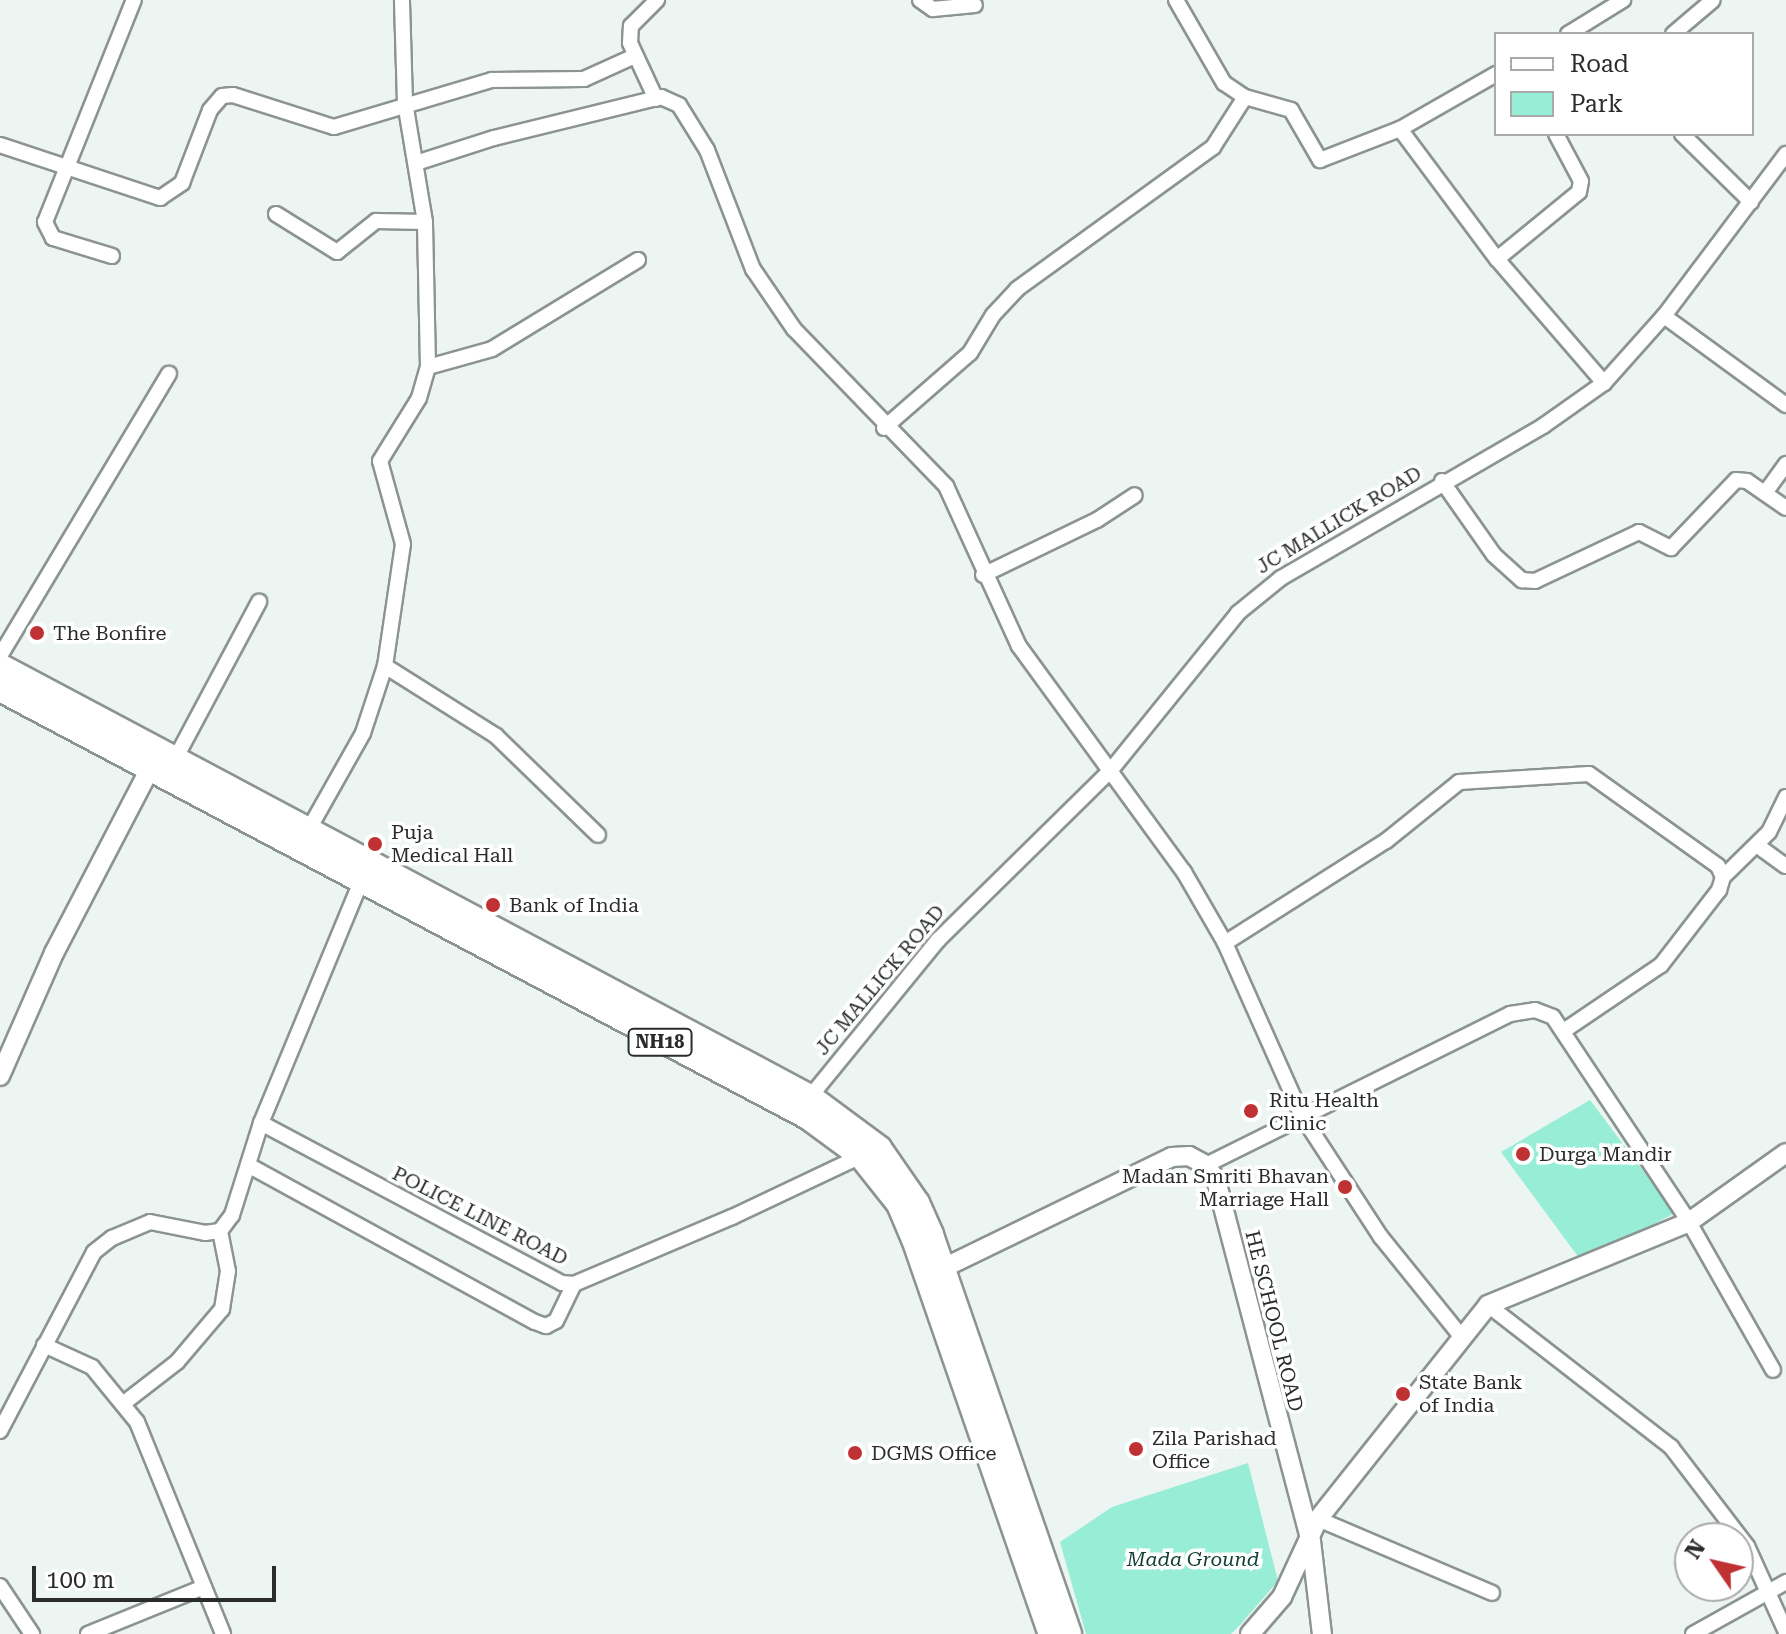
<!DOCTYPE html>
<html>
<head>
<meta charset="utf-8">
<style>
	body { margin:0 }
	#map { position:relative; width:1786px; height:1634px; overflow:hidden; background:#edf5f2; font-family:"Roboto Serif",serif }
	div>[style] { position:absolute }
	.green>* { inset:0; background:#97edd6 }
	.roads { filter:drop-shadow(2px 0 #8c9492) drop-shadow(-2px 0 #8c9492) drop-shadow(0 2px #8c9492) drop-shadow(0 -2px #8c9492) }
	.street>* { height:14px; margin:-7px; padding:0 7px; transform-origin:7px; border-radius:7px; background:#fff }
	.secondary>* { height:18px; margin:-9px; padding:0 9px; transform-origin:9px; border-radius:9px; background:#fff }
	.highway>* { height:24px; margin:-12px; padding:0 12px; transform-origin:12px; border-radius:12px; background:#fff }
	.dots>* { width:22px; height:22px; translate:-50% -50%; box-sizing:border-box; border:4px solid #fff; border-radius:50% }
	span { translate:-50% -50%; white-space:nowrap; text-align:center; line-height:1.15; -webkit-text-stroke:7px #fff; paint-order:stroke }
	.shield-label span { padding:2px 6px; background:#fff; border:2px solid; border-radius:6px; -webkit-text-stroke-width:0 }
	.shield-label { font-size:18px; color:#292c2b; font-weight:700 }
	.street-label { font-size:20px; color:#292c2b }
	.poi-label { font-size:20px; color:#292c2b }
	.left { translate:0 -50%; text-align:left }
	.right { translate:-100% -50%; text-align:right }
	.park-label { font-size:20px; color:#134036; font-style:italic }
	.legend { position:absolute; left:1494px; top:32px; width:260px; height:104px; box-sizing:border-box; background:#fff; border:2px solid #a9abaa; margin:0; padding:10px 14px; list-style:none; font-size:24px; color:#292c2b }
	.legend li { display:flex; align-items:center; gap:16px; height:40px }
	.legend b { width:40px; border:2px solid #a9abaa }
	.north { position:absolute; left:1674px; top:1522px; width:80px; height:80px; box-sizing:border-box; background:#fff; border:2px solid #a9abaa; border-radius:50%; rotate:304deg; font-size:22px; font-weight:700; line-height:32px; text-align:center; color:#292c2b }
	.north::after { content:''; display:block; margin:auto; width:28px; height:36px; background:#c03133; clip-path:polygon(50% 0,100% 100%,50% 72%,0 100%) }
	.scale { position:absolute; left:32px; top:1566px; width:244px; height:36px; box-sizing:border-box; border:4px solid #292c2b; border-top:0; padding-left:10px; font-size:24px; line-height:28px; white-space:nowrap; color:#292c2b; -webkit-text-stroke:6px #fff; paint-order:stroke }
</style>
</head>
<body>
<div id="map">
	<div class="green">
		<i style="clip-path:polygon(1590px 1100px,1675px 1213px,1582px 1262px,1501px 1152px)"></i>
		<i style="clip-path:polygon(1248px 1463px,1278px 1581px,1241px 1624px,1231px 1634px,1086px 1634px,1060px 1542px,1112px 1507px)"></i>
	</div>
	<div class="roads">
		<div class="street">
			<i style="left:920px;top:0;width:16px;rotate:35deg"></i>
			<i style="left:933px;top:9px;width:42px;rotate:-5.4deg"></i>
			<i style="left:1176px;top:0;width:96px;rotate:60deg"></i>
			<i style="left:1224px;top:83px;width:25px;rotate:34deg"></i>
			<i style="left:1245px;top:97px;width:48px;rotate:15.8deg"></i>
			<i style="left:1291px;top:110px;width:58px;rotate:59.9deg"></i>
			<i style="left:1320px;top:160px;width:86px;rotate:-21.2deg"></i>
			<i style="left:1400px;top:129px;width:111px;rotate:-29.8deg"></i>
			<i style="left:1568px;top:34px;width:65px;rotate:-31.7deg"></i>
			<i style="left:1673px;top:34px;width:52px;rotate:-40.4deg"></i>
			<i style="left:656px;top:99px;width:62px;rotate:-114.9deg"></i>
			<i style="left:630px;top:43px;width:17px;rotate:-87deg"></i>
			<i style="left:631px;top:26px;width:37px;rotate:-45deg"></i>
			<i style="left:1400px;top:129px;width:162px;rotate:53.3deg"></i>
			<i style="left:1497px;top:259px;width:164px;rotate:49.2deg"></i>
			<i style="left:1682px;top:134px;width:97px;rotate:44.6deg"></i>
			<i style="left:0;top:145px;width:169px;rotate:18.3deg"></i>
			<i style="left:160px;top:198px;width:27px;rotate:-34deg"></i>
			<i style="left:182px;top:183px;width:78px;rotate:-69deg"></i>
			<i style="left:210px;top:110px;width:18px;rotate:-49deg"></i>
			<i style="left:222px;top:96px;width:11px;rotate:-5deg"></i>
			<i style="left:233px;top:95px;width:106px;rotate:17.6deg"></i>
			<i style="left:334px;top:127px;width:165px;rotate:-16.6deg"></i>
			<i style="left:492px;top:80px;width:92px;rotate:-0.6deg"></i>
			<i style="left:584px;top:79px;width:56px;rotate:-24.3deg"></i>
			<i style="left:416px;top:163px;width:82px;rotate:-17.8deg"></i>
			<i style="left:494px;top:138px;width:172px;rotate:-13.8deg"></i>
			<i style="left:661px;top:97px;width:20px;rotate:24deg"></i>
			<i style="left:679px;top:105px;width:53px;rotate:58.1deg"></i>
			<i style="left:707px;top:150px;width:128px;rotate:68.9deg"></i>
			<i style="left:753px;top:269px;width:73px;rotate:55.7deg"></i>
			<i style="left:794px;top:329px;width:219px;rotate:45.9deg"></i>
			<i style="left:946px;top:486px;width:176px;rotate:65.5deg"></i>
			<i style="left:1019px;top:646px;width:280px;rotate:53.9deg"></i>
			<i style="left:1184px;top:872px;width:82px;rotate:60deg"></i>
			<i style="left:1225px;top:943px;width:189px;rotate:66deg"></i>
			<i style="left:1302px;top:1116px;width:145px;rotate:56.9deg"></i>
			<i style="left:1381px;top:1237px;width:126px;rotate:51.1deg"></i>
			<i style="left:276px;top:214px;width:72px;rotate:31.9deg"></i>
			<i style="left:337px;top:252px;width:50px;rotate:-38.5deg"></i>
			<i style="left:376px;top:221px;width:49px;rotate:1.2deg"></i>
			<i style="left:112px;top:256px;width:62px;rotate:-163deg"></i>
			<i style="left:53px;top:238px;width:18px;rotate:-117deg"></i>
			<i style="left:45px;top:222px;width:239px;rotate:-68.2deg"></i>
			<i style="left:1497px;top:259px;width:106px;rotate:-39.3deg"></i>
			<i style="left:1579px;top:192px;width:11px;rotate:-80deg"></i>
			<i style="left:1581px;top:181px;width:53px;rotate:-118deg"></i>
			<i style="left:1664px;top:316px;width:151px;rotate:36.1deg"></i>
			<i style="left:428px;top:367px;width:66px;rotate:-15.7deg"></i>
			<i style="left:492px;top:349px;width:171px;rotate:-31.4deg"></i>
			<i style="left:884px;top:428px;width:114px;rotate:-41.1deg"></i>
			<i style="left:970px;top:353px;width:44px;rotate:-58.8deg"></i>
			<i style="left:993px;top:315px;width:35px;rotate:-47deg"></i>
			<i style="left:1017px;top:289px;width:242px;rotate:-35.9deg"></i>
			<i style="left:1213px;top:147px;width:59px;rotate:-57.4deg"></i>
			<i style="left:1442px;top:481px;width:90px;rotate:54.9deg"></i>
			<i style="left:1494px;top:555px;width:38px;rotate:42deg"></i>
			<i style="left:1522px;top:580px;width:13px;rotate:4deg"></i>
			<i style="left:1535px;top:581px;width:115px;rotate:-25.2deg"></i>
			<i style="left:1639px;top:532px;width:36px;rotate:27deg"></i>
			<i style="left:1671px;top:548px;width:94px;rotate:-46.3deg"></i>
			<i style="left:1736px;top:480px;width:11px;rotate:5deg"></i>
			<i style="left:1747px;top:481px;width:47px;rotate:34.7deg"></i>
			<i style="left:1765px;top:493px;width:36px;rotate:-54deg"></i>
			<i style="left:983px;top:575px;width:127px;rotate:-25.8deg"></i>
			<i style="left:1097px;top:520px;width:45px;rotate:-33.3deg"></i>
			<i style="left:0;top:656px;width:329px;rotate:-59.1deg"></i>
			<i style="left:385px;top:666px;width:131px;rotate:32.2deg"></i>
			<i style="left:496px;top:736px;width:142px;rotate:44.1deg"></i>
			<i style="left:173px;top:763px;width:183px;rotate:-61.9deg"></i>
			<i style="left:309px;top:829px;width:110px;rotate:-60.6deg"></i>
			<i style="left:363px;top:733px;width:71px;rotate:-71.8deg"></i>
			<i style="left:385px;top:666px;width:123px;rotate:-81.6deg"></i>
			<i style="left:403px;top:544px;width:86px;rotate:-105.5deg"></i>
			<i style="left:380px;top:461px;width:74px;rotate:-58.2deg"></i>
			<i style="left:419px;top:398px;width:32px;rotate:-74deg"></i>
			<i style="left:428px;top:367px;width:145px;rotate:-91.2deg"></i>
			<i style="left:425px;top:222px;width:121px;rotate:-99.5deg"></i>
			<i style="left:405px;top:103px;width:103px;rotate:-91.7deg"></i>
			<i style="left:1758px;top:846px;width:34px;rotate:36deg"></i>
			<i style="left:1723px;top:877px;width:64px;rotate:-44.4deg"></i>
			<i style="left:1769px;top:832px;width:39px;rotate:-64deg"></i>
			<i style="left:1225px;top:943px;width:191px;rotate:-32.4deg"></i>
			<i style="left:1386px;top:841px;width:94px;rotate:-38.9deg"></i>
			<i style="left:1459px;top:782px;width:130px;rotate:-3.5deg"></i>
			<i style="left:1589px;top:774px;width:158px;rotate:35.5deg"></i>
			<i style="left:1718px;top:866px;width:12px;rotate:66deg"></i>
			<i style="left:1723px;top:877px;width:14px;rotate:107deg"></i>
			<i style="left:1719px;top:890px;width:95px;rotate:127.7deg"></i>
			<i style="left:1661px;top:965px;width:116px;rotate:145.9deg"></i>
			<i style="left:810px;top:1097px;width:203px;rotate:-50.8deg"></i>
			<i style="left:938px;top:940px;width:243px;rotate:-44.5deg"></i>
			<i style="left:1111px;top:770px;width:202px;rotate:-51deg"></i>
			<i style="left:1238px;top:613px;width:55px;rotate:-39.1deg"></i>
			<i style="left:1281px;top:578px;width:303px;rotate:-30.1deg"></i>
			<i style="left:1543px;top:426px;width:75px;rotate:-35.2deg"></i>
			<i style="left:1604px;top:383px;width:90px;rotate:-48.2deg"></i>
			<i style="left:1664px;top:316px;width:203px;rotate:-53deg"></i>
			<i style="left:261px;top:1123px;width:341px;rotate:28deg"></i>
			<i style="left:562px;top:1283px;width:12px;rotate:5deg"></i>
			<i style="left:574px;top:1284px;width:172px;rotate:-23deg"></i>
			<i style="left:732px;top:1217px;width:143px;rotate:-25.3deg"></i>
			<i style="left:248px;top:1165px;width:327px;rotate:28.7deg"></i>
			<i style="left:535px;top:1322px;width:12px;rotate:20deg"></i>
			<i style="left:546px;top:1326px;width:11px;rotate:-27deg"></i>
			<i style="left:556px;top:1321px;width:41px;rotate:-64.1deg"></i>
			<i style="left:1206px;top:1165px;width:339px;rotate:-26.4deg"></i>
			<i style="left:1510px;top:1014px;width:25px;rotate:-9deg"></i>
			<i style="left:1535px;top:1010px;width:19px;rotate:21deg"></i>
			<i style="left:1553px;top:1017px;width:246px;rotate:56.4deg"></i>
			<i style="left:1689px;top:1222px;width:170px;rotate:60.4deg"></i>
			<i style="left:1488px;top:1305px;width:232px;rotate:37.8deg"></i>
			<i style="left:1671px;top:1447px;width:125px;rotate:52.5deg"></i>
			<i style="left:1747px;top:1546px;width:94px;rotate:65.6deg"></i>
			<i style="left:44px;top:1345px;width:53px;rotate:24.6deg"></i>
			<i style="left:92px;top:1367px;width:71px;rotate:50.7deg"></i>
			<i style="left:137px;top:1422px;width:229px;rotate:67.9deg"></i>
			<i style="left:124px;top:1403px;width:67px;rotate:-37.7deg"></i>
			<i style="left:177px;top:1362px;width:70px;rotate:-49.7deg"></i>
			<i style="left:222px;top:1309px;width:38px;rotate:-81deg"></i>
			<i style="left:228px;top:1271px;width:41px;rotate:-101.3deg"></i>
			<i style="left:0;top:1431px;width:202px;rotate:-62.3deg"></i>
			<i style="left:94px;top:1252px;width:23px;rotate:-38deg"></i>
			<i style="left:112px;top:1238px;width:41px;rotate:-22.8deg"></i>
			<i style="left:150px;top:1222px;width:56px;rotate:11.3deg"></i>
			<i style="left:205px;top:1233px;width:15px;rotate:-8deg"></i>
			<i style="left:220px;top:1231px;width:20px;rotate:-53deg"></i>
			<i style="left:232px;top:1215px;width:96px;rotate:-72.5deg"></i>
			<i style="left:261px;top:1123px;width:261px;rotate:-67.5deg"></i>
			<i style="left:1318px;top:1519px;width:189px;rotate:23deg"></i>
			<i style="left:0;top:1586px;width:58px;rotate:56.3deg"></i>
			<i style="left:88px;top:1634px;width:125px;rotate:-22.1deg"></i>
			<i style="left:1693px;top:1634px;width:107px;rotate:-29.2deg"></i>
		</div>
		<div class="secondary">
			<i style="left:0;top:1076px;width:134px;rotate:-66.3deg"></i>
			<i style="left:54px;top:953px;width:219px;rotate:-62.5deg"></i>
			<i style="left:931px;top:1274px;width:268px;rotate:-25.9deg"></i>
			<i style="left:1172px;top:1157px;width:17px;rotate:-3deg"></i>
			<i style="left:1189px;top:1156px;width:19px;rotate:28deg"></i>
			<i style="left:1206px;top:1165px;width:18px;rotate:56deg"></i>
			<i style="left:1216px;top:1180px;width:373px;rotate:75.3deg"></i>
			<i style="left:1311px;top:1541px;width:94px;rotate:83.3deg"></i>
			<i style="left:1250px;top:1634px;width:49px;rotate:-49.1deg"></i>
			<i style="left:1282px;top:1597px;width:86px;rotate:-65.2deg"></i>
			<i style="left:1318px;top:1519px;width:273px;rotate:-51.5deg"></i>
			<i style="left:1488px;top:1305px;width:217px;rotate:-22.4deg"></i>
			<i style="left:1689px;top:1222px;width:119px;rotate:-35.4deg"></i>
		</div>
		<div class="highway">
			<i style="left:0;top:666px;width:918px;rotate:28.02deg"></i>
			<i style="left:810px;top:1097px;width:86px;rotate:36.5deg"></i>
			<i style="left:879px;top:1148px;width:67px;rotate:55.4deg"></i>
			<i style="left:917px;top:1203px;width:35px;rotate:66deg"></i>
			<i style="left:931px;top:1235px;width:422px;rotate:70.9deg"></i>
			<i style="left:0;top:689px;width:914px;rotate:27.91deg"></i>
			<i style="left:808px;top:1117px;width:66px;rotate:36.3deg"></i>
			<i style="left:861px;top:1156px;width:61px;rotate:51.6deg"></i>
			<i style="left:899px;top:1204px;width:38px;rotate:67deg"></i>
			<i style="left:914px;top:1239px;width:418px;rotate:70.9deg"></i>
		</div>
	</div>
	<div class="dots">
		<i style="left:37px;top:633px;background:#c03133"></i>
		<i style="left:375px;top:844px;background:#c03133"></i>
		<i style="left:493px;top:905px;background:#c03133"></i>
		<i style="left:1251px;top:1111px;background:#c03133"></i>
		<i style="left:1523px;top:1154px;background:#c03133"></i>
		<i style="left:1345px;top:1187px;background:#c03133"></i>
		<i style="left:1403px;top:1394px;background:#c03133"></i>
		<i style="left:1136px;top:1449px;background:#c03133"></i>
		<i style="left:855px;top:1453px;background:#c03133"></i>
	</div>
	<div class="shield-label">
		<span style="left:660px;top:1042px">NH18</span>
	</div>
	<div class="street-label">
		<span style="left:1339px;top:520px;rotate:-31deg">JC MALLICK ROAD</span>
		<span style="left:880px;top:980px;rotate:-50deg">JC MALLICK ROAD</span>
		<span style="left:480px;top:1216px;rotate:27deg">POLICE LINE ROAD</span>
		<span style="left:1274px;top:1321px;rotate:76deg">HE SCHOOL ROAD</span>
	</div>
	<div class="poi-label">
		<span class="left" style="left:53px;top:633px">The Bonfire</span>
		<span class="left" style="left:391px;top:844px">Puja<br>Medical Hall</span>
		<span class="left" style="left:509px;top:905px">Bank of India</span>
		<span class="left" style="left:1269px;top:1112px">Ritu Health<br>Clinic</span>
		<span class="left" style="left:1539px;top:1154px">Durga Mandir</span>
		<span class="right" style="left:1329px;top:1188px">Madan Smriti Bhavan<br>Marriage Hall</span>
		<span class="left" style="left:1419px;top:1394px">State Bank<br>of India</span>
		<span class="left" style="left:1152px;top:1450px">Zila Parishad<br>Office</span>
		<span class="left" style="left:871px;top:1453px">DGMS Office</span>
	</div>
	<div class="park-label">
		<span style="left:1193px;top:1559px">Mada Ground</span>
	</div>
	<ul class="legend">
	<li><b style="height:10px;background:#fff"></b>Road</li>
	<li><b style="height:22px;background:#97edd6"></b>Park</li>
	</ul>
	<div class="north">N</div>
	<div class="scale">100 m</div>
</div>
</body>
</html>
